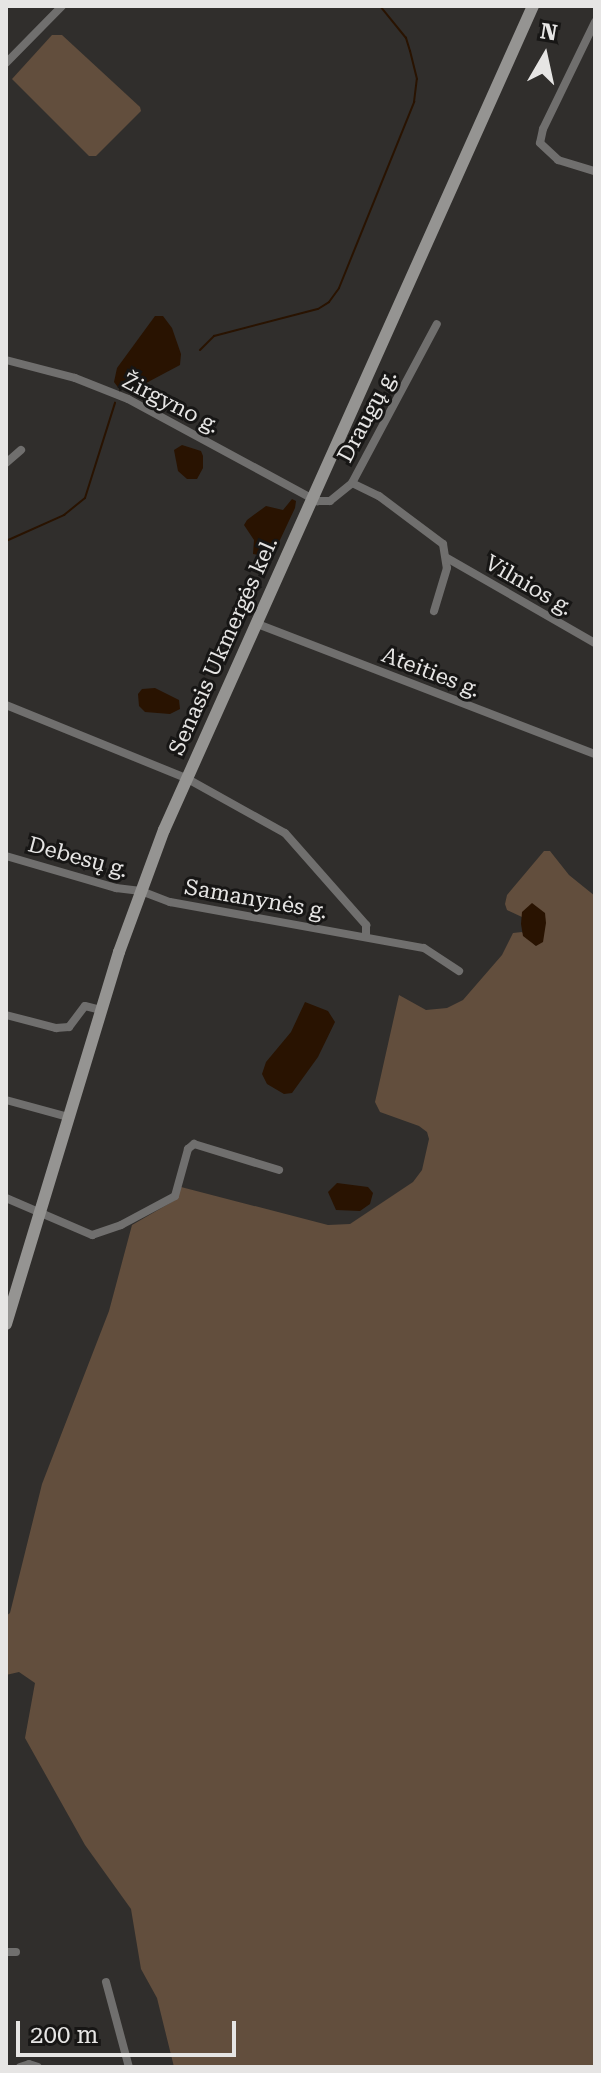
<!DOCTYPE html>
<html>
<head>
<meta charset="utf-8">
<style>
	body { margin:0 }
	#map { position:relative; width:601px; height:2073px; overflow:hidden; background:#302e2c; font-family:"Roboto Serif",serif }
	div>[style] { position:absolute }
	.green>* { inset:0; background:#624e3d }
	.water>* { inset:0; background:#291301 }
	.stream>* { height:2px; margin:-1px; padding:0 1px; transform-origin:1px; border-radius:1px; background:#291301 }
	.minor>* { height:8px; margin:-4px; padding:0 4px; transform-origin:4px; border-radius:4px; background:#706f6e }
	.secondary>* { height:12px; margin:-6px; padding:0 6px; transform-origin:6px; border-radius:6px; background:#959492 }
	span { translate:-50% -50%; white-space:nowrap; text-align:center; line-height:1.15; -webkit-text-stroke:6px #171615; paint-order:stroke }
	.street-label { font-size:22px; color:#e6e5e4 }
	.frame { position:absolute; inset:0; border:8px solid #e6e5e4; pointer-events:none }
	.north { position:absolute; left:505px; top:16px; width:80px; height:80px; -webkit-text-stroke:6px #171615; paint-order:stroke; rotate:9deg; font-size:22px; font-weight:700; line-height:32px; text-align:center; color:#e6e5e4 }
	.north::after { content:''; display:block; margin:auto; width:28px; height:36px; background:#e6e5e4; clip-path:polygon(50% 0,100% 100%,50% 72%,0 100%) }
	.scale { position:absolute; left:16px; top:2021px; width:220px; height:36px; box-sizing:border-box; border:4px solid #e6e5e4; border-top:0; padding-left:10px; font-size:24px; line-height:28px; white-space:nowrap; color:#e6e5e4; -webkit-text-stroke:6px #171615; paint-order:stroke }
</style>
</head>
<body>
<div id="map">
	<div class="green">
		<i style="clip-path:polygon(52px 35px,62px 35px,140px 107px,141px 111px,96px 156px,89px 156px,12px 79px)"></i>
		<i style="clip-path:polygon(544px 851px,550px 851px,569px 875px,595px 896px,595px 2067px,174px 2067px,157px 1998px,141px 1969px,131px 1909px,85px 1845px,25px 1738px,35px 1683px,19px 1672px,6px 1675px,6px 1616px,10px 1613px,42px 1484px,109px 1311px,132px 1225px,177px 1199px,181px 1187px,328px 1225px,350px 1224px,413px 1182px,422px 1170px,429px 1139px,427px 1132px,419px 1126px,380px 1112px,375px 1102px,399px 995px,426px 1010px,447px 1008px,463px 1000px,502px 955px,513px 933px,522px 932px,536px 946px,522px 912px,522px 917px,507px 910px,505px 904px,507px 895px)"></i>
	</div>
	<div class="water">
		<i style="clip-path:polygon(155px 316px,163px 316px,172px 328px,181px 354px,180px 365px,133px 390px,120px 390px,114px 382px,117px 368px)"></i>
		<i style="clip-path:polygon(182px 445px,201px 451px,203px 456px,203px 468px,197px 479px,187px 479px,178px 471px,174px 450px)"></i>
		<i style="clip-path:polygon(292px 499px,296px 501px,295px 508px,272px 557px,253px 554px,254px 540px,244px 525px,247px 520px,266px 506px,283px 510px)"></i>
		<i style="clip-path:polygon(155px 688px,179px 700px,180px 709px,170px 714px,145px 712px,139px 706px,138px 694px,142px 689px)"></i>
		<i style="clip-path:polygon(532px 903px,545px 913px,546px 923px,543px 942px,536px 946px,523px 936px,521px 924px,522px 912px)"></i>
		<i style="clip-path:polygon(305px 1002px,328px 1011px,335px 1022px,318px 1057px,292px 1093px,284px 1094px,267px 1084px,262px 1074px,266px 1062px,291px 1032px)"></i>
		<i style="clip-path:polygon(337px 1183px,368px 1187px,373px 1193px,370px 1204px,360px 1211px,336px 1210px,328px 1192px)"></i>
	</div>
	<div class="stream">
		<i style="left:200px;top:350px;width:20px;rotate:-45deg"></i>
		<i style="left:214px;top:336px;width:107px;rotate:-14.6deg"></i>
		<i style="left:318px;top:309px;width:13px;rotate:-32deg"></i>
		<i style="left:329px;top:302px;width:17px;rotate:-54deg"></i>
		<i style="left:339px;top:288px;width:201px;rotate:-68deg"></i>
		<i style="left:414px;top:102px;width:23px;rotate:-83deg"></i>
		<i style="left:417px;top:79px;width:29px;rotate:-104deg"></i>
		<i style="left:410px;top:51px;width:14px;rotate:-107deg"></i>
		<i style="left:406px;top:38px;width:41px;rotate:-129.1deg"></i>
		<i style="left:6px;top:541px;width:64px;rotate:-24.1deg"></i>
		<i style="left:64px;top:515px;width:27px;rotate:-39deg"></i>
		<i style="left:85px;top:498px;width:100px;rotate:-72.5deg"></i>
	</div>
	<div class="minor">
		<i style="left:595px;top:22px;width:119px;rotate:115.9deg"></i>
		<i style="left:543px;top:129px;width:14px;rotate:102deg"></i>
		<i style="left:540px;top:143px;width:25px;rotate:43deg"></i>
		<i style="left:558px;top:160px;width:39px;rotate:17deg"></i>
		<i style="left:6px;top:63px;width:80px;rotate:-45.5deg"></i>
		<i style="left:6px;top:360px;width:71px;rotate:14.6deg"></i>
		<i style="left:75px;top:378px;width:57px;rotate:21.6deg"></i>
		<i style="left:128px;top:399px;width:215px;rotate:28.4deg"></i>
		<i style="left:317px;top:501px;width:13px"></i>
		<i style="left:330px;top:501px;width:28px;rotate:-39deg"></i>
		<i style="left:352px;top:483px;width:180px;rotate:-61.9deg"></i>
		<i style="left:6px;top:463px;width:20px;rotate:-41deg"></i>
		<i style="left:352px;top:483px;width:30px;rotate:26deg"></i>
		<i style="left:379px;top:496px;width:80px;rotate:36.9deg"></i>
		<i style="left:443px;top:544px;width:24px;rotate:81deg"></i>
		<i style="left:447px;top:568px;width:45px;rotate:106.8deg"></i>
		<i style="left:447px;top:558px;width:171px;rotate:29.9deg"></i>
		<i style="left:255px;top:623px;width:364px;rotate:21.1deg"></i>
		<i style="left:6px;top:705px;width:194px;rotate:22.1deg"></i>
		<i style="left:186px;top:778px;width:113px;rotate:29.1deg"></i>
		<i style="left:285px;top:833px;width:123px;rotate:48.6deg"></i>
		<i style="left:366px;top:925px;width:12px;rotate:90deg"></i>
		<i style="left:6px;top:856px;width:115px;rotate:16.2deg"></i>
		<i style="left:116px;top:888px;width:25px;rotate:7deg"></i>
		<i style="left:141px;top:891px;width:31px;rotate:21deg"></i>
		<i style="left:170px;top:902px;width:258px;rotate:10.3deg"></i>
		<i style="left:424px;top:948px;width:42px;rotate:33.3deg"></i>
		<i style="left:6px;top:1015px;width:52px;rotate:14.6deg"></i>
		<i style="left:56px;top:1028px;width:13px;rotate:-4deg"></i>
		<i style="left:69px;top:1027px;width:26px;rotate:-53deg"></i>
		<i style="left:85px;top:1006px;width:16px;rotate:14deg"></i>
		<i style="left:6px;top:1100px;width:64px;rotate:15.3deg"></i>
		<i style="left:6px;top:1198px;width:94px;rotate:23.3deg"></i>
		<i style="left:92px;top:1235px;width:31px;rotate:-19deg"></i>
		<i style="left:121px;top:1225px;width:61px;rotate:-28.2deg"></i>
		<i style="left:175px;top:1196px;width:49px;rotate:-74.5deg"></i>
		<i style="left:188px;top:1149px;width:8px;rotate:-40deg"></i>
		<i style="left:194px;top:1144px;width:89px;rotate:17deg"></i>
		<i style="left:6px;top:1952px;width:10px"></i>
		<i style="left:106px;top:1982px;width:88px;rotate:74.9deg"></i>
		<i style="left:20px;top:2067px;width:9px;rotate:-18deg"></i>
		<i style="left:29px;top:2064px;width:9px;rotate:18deg"></i>
	</div>
	<div class="secondary">
		<i style="left:6px;top:1324px;width:389px;rotate:-73.1deg"></i>
		<i style="left:119px;top:952px;width:130px;rotate:-69.8deg"></i>
		<i style="left:164px;top:830px;width:903px;rotate:-65.88deg"></i>
	</div>
	<div class="street-label">
		<span style="left:171px;top:403px;rotate:27deg">Žirgyno g.</span>
		<span style="left:367px;top:416px;rotate:-62deg">Draugų g.</span>
		<span style="left:529px;top:585px;rotate:30deg">Vilnios g.</span>
		<span style="left:223px;top:646px;rotate:-66deg">Senasis Ukmergės kel.</span>
		<span style="left:431px;top:672px;rotate:21deg">Ateities g.</span>
		<span style="left:78px;top:857px;rotate:15deg">Debesų g.</span>
		<span style="left:256px;top:899px;rotate:10deg">Samanynės g.</span>
	</div>
	<div class="frame"></div>
	<div class="north">N</div>
	<div class="scale">200 m</div>
</div>
</body>
</html>
